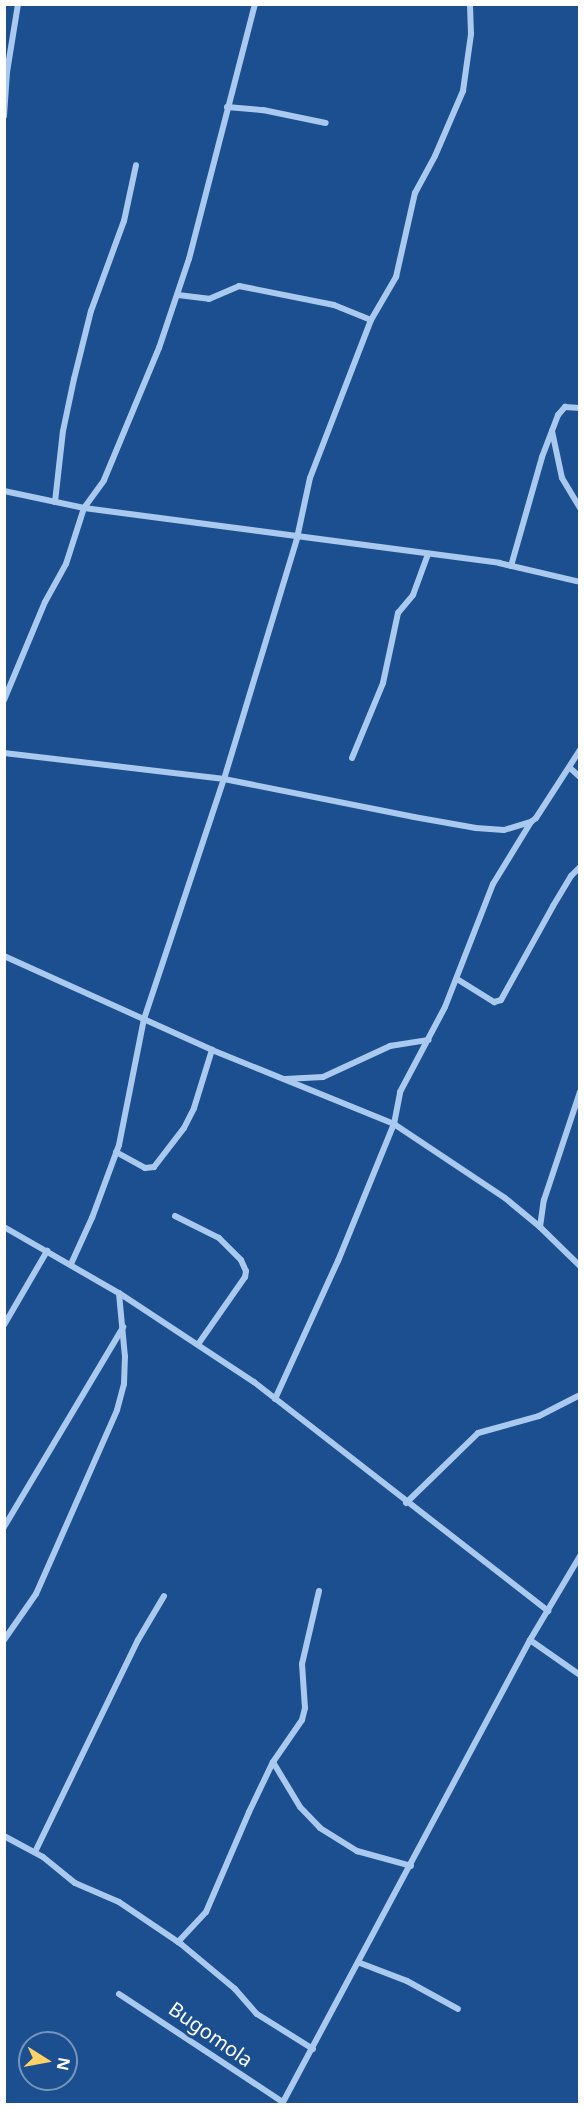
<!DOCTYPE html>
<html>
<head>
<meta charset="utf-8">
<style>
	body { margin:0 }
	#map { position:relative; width:584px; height:2109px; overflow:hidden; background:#1b4f8f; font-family:"Noto Sans",sans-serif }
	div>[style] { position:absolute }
	.street>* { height:6px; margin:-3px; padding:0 3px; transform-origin:3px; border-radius:3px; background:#a9c9ee }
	span { translate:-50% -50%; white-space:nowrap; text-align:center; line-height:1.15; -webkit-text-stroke:6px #1b4f8f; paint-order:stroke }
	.street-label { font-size:20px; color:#fff }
	.frame { position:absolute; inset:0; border:6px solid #fff; pointer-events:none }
	.north { position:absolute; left:18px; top:2031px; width:60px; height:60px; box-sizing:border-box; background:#1b4f8f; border:2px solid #7695bc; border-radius:50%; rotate:101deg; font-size:16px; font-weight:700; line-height:24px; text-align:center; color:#fff }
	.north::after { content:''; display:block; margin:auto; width:21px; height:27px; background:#ffd166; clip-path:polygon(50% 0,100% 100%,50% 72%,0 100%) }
</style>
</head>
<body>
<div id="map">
	<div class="street">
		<i style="left:227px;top:107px;width:36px;rotate:5deg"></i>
		<i style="left:263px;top:110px;width:64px;rotate:11.7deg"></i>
		<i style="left:4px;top:116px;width:44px;rotate:-86.1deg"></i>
		<i style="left:7px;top:72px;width:69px;rotate:-80.8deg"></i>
		<i style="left:178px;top:295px;width:31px;rotate:7deg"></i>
		<i style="left:209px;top:299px;width:33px;rotate:-23deg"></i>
		<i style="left:239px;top:286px;width:97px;rotate:11.3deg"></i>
		<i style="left:334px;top:305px;width:40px;rotate:22deg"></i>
		<i style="left:552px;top:431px;width:48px;rotate:78deg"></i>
		<i style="left:562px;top:478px;width:35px;rotate:59deg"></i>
		<i style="left:4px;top:491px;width:82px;rotate:12deg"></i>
		<i style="left:84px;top:508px;width:419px;rotate:7.5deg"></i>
		<i style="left:499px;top:563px;width:83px;rotate:13.2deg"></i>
		<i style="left:55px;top:502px;width:71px;rotate:-83.6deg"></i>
		<i style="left:63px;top:431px;width:53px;rotate:-78.1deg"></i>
		<i style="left:74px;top:379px;width:70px;rotate:-76deg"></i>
		<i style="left:91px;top:311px;width:96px;rotate:-69.9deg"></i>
		<i style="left:124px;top:221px;width:57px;rotate:-77.9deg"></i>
		<i style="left:511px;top:566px;width:113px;rotate:-74.1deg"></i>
		<i style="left:542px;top:457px;width:45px;rotate:-69.1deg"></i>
		<i style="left:558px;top:415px;width:11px;rotate:-49deg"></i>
		<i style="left:565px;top:407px;width:15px;rotate:4deg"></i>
		<i style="left:4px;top:700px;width:106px;rotate:-67.3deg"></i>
		<i style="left:45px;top:602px;width:43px;rotate:-61.1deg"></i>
		<i style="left:66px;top:564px;width:59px;rotate:-72.2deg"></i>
		<i style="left:84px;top:508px;width:34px;rotate:-54deg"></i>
		<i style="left:104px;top:480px;width:143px;rotate:-67.4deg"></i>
		<i style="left:159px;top:348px;width:94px;rotate:-71.4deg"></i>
		<i style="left:189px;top:259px;width:263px;rotate:-75.5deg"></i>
		<i style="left:4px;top:753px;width:222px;rotate:6.7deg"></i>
		<i style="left:224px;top:779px;width:194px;rotate:11.3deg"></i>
		<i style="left:414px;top:817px;width:63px;rotate:10.1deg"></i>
		<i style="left:476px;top:828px;width:28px;rotate:4deg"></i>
		<i style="left:504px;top:830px;width:28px;rotate:-17deg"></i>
		<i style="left:531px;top:822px;width:6px;rotate:-39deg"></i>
		<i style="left:536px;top:818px;width:81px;rotate:-57.1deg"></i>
		<i style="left:352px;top:758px;width:81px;rotate:-67.5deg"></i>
		<i style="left:383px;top:683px;width:72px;rotate:-77.9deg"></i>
		<i style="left:398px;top:613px;width:23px;rotate:-50deg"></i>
		<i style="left:413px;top:595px;width:44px;rotate:-69.9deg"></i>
		<i style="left:570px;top:768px;width:13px;rotate:42deg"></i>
		<i style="left:4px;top:956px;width:228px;rotate:24.3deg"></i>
		<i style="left:212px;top:1050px;width:196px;rotate:22.1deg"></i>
		<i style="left:394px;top:1124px;width:133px;rotate:33.7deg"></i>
		<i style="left:505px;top:1198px;width:45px;rotate:39.6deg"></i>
		<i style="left:540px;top:1227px;width:56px;rotate:44.3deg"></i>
		<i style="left:457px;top:979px;width:44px;rotate:31.9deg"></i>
		<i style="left:494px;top:1002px;width:7px;rotate:-16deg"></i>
		<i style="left:501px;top:1000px;width:107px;rotate:-61deg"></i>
		<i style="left:553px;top:906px;width:35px;rotate:-59deg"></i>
		<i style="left:571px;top:876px;width:13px;rotate:-45deg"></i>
		<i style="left:285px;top:1079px;width:38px;rotate:-3deg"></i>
		<i style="left:323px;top:1077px;width:74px;rotate:-24.8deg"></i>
		<i style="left:390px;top:1046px;width:39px;rotate:-9deg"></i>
		<i style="left:116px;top:1152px;width:33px;rotate:29deg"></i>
		<i style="left:145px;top:1168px;width:9px;rotate:-6deg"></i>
		<i style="left:154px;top:1167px;width:49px;rotate:-52.4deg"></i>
		<i style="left:184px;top:1128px;width:22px;rotate:-63deg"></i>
		<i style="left:194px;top:1108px;width:61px;rotate:-72.8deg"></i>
		<i style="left:175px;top:1216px;width:49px;rotate:26.6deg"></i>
		<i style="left:219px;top:1238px;width:31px;rotate:45deg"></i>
		<i style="left:241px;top:1260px;width:12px;rotate:66deg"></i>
		<i style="left:246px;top:1271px;width:6px;rotate:99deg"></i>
		<i style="left:245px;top:1277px;width:80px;rotate:124.9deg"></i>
		<i style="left:4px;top:1227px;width:133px;rotate:29.9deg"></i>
		<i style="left:119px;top:1293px;width:162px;rotate:33.4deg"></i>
		<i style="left:254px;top:1382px;width:373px;rotate:37.9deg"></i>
		<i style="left:540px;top:1227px;width:27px;rotate:-82deg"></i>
		<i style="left:544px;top:1200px;width:114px;rotate:-71.6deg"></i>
		<i style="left:71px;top:1264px;width:51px;rotate:-65.5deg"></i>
		<i style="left:92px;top:1218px;width:78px;rotate:-69.7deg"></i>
		<i style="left:119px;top:1145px;width:128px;rotate:-78.8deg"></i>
		<i style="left:144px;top:1019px;width:253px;rotate:-71.6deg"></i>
		<i style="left:224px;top:779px;width:252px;rotate:-73.1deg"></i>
		<i style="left:297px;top:538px;width:61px;rotate:-77.8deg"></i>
		<i style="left:310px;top:478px;width:169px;rotate:-68.9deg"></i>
		<i style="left:371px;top:320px;width:50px;rotate:-59.8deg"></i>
		<i style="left:396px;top:277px;width:86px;rotate:-77.3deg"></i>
		<i style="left:415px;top:193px;width:42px;rotate:-61.6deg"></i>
		<i style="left:435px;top:156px;width:71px;rotate:-66.7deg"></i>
		<i style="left:463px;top:91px;width:58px;rotate:-82deg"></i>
		<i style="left:471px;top:34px;width:30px;rotate:-92deg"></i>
		<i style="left:4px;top:1325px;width:86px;rotate:-59.8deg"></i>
		<i style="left:275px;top:1399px;width:152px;rotate:-65.5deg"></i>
		<i style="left:338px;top:1261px;width:148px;rotate:-67.8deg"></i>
		<i style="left:394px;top:1124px;width:33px;rotate:-79deg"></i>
		<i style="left:400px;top:1092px;width:96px;rotate:-62.1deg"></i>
		<i style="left:445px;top:1007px;width:132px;rotate:-68.7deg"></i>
		<i style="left:493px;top:884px;width:73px;rotate:-58.5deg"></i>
		<i style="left:406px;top:1503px;width:100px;rotate:-44.2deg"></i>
		<i style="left:478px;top:1433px;width:63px;rotate:-15.6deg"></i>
		<i style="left:539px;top:1416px;width:46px;rotate:-27.1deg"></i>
		<i style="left:4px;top:1527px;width:233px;rotate:-59.2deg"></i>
		<i style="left:4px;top:1640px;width:56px;rotate:-55.2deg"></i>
		<i style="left:36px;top:1594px;width:201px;rotate:-66.2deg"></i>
		<i style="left:117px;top:1410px;width:27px;rotate:-75deg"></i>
		<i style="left:124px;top:1384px;width:27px;rotate:-88deg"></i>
		<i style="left:125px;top:1357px;width:64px;rotate:-95.4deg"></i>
		<i style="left:530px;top:1640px;width:61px;rotate:35deg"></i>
		<i style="left:273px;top:1762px;width:52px;rotate:59deg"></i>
		<i style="left:300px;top:1807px;width:29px;rotate:46deg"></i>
		<i style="left:320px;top:1828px;width:44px;rotate:31.9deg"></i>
		<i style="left:357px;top:1851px;width:56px;rotate:15.5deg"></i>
		<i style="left:4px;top:1836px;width:44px;rotate:28.3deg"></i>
		<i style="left:43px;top:1857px;width:41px;rotate:39.1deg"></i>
		<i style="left:75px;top:1883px;width:48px;rotate:23.4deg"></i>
		<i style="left:119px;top:1902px;width:75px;rotate:34.1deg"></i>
		<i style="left:181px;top:1944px;width:70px;rotate:39.8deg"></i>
		<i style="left:235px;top:1989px;width:33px;rotate:49deg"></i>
		<i style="left:257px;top:2014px;width:66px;rotate:32deg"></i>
		<i style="left:35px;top:1852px;width:236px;rotate:-64.1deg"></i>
		<i style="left:138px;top:1640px;width:51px;rotate:-59.4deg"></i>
		<i style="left:178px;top:1942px;width:41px;rotate:-47deg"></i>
		<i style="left:206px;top:1912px;width:109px;rotate:-66.7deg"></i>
		<i style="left:249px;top:1812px;width:55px;rotate:-64.4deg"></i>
		<i style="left:273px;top:1762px;width:51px;rotate:-55.4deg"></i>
		<i style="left:302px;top:1720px;width:12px;rotate:-76deg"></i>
		<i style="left:305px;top:1708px;width:44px;rotate:-93.9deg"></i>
		<i style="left:302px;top:1664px;width:75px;rotate:-76.9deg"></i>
		<i style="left:360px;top:1963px;width:50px;rotate:21deg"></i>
		<i style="left:407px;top:1981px;width:58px;rotate:28.8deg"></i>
		<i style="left:119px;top:1994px;width:196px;rotate:33.4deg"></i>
		<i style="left:282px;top:2104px;width:526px;rotate:-61.88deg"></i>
		<i style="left:530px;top:1640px;width:98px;rotate:-59.2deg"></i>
	</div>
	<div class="street-label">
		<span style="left:211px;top:2034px;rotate:35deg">Bugomola</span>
	</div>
	<div class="frame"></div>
	<div class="north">N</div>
</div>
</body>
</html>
